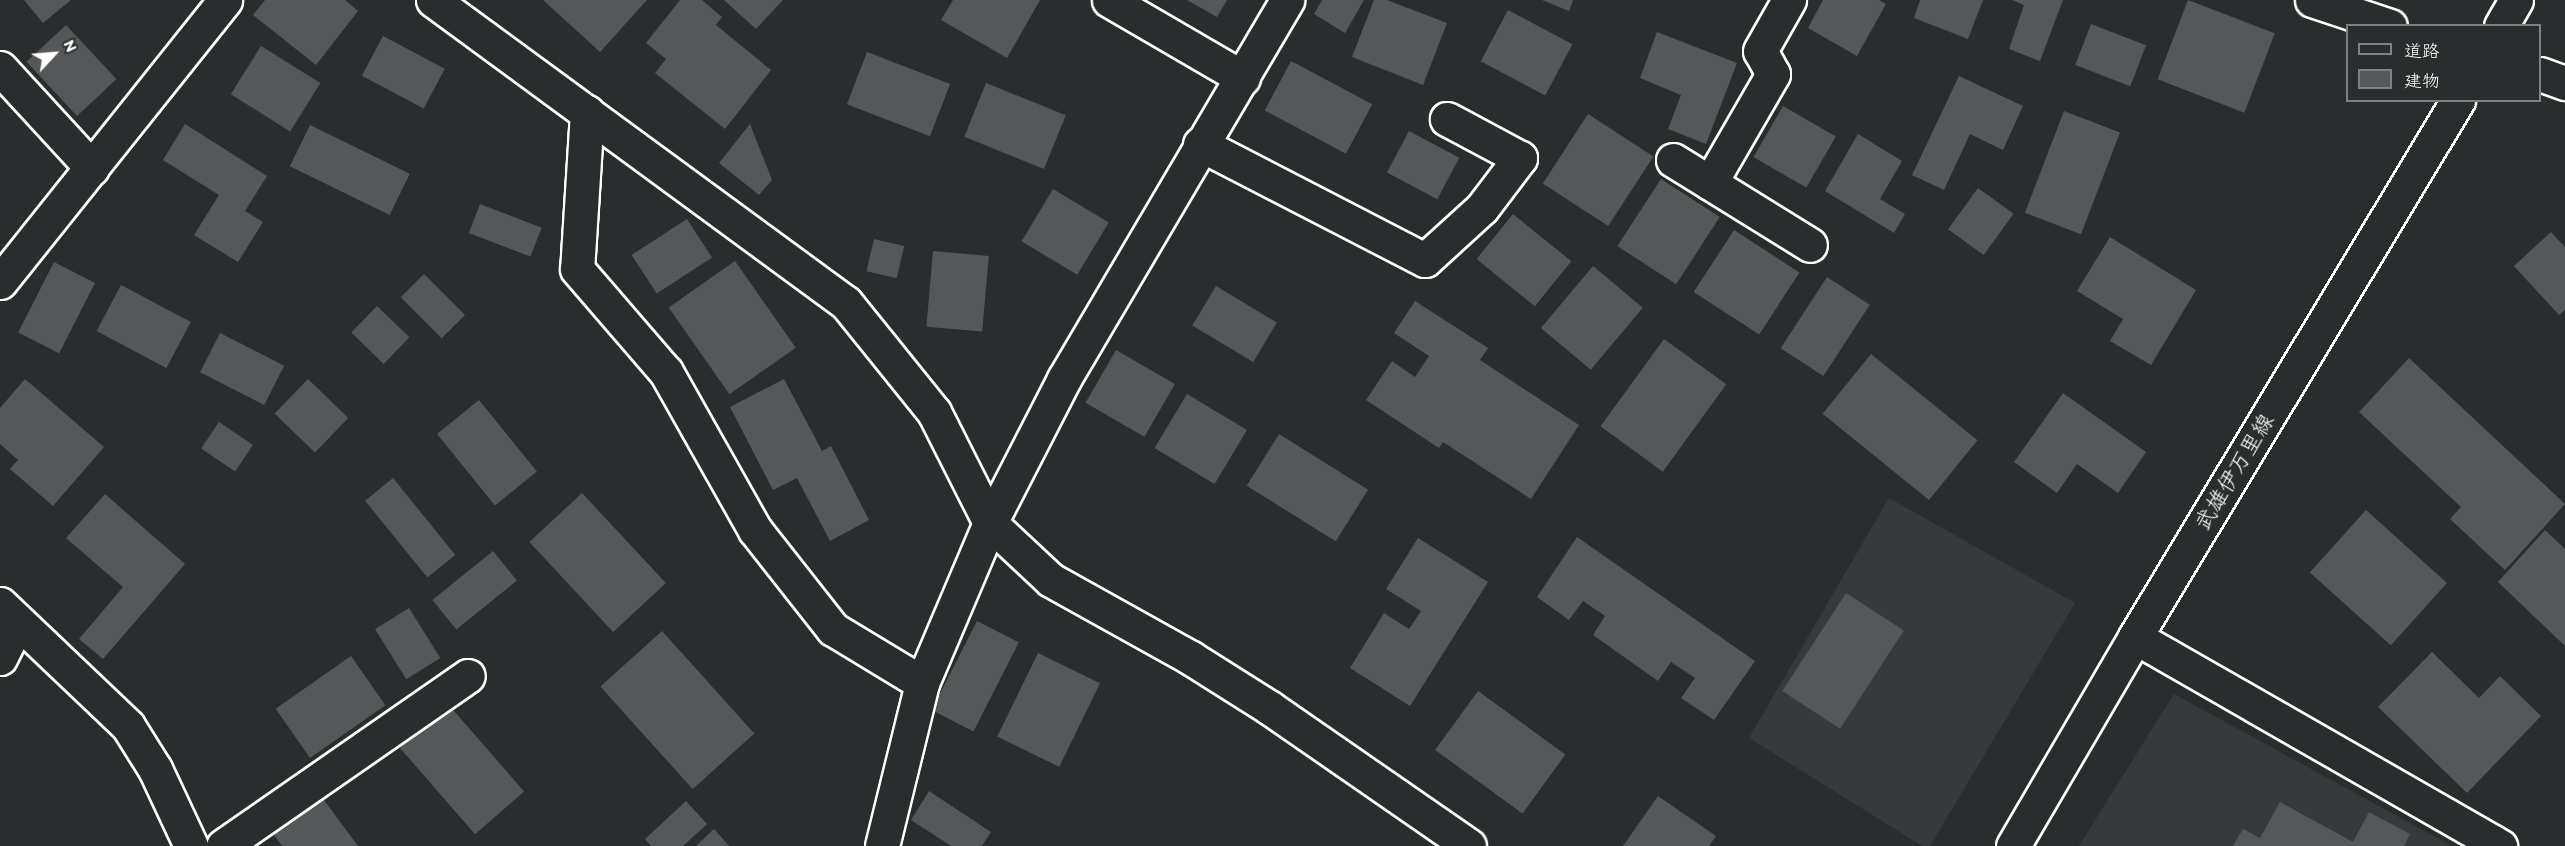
<!DOCTYPE html>
<html>
<head>
<meta charset="utf-8">
<style>
	body { margin:0 }
	#map { position:relative; width:2565px; height:846px; overflow:hidden; background:#2a2d2e; font-family:Itim,"Klee One",sans-serif }
	div>[style] { position:absolute }
	.built>* { inset:0; background:#373a3b }
	.building>* { inset:0; background:#555758; transform-origin:0 0 }
	.roads { filter:drop-shadow(2px 0 #fff) drop-shadow(-2px 0 #fff) drop-shadow(0 2px #fff) drop-shadow(0 -2px #fff) }
	.minor>* { height:33px; margin:-16.5px; padding:0 16.5px; transform-origin:16.5px; border-radius:16.5px; background:#2a2d2e }
	.tertiary>* { height:33px; margin:-16.5px; padding:0 16.5px; transform-origin:16.5px; border-radius:16.5px; background:#2a2d2e }
	.secondary>* { height:33px; margin:-16.5px; padding:0 16.5px; transform-origin:16.5px; border-radius:16.5px; background:#2a2d2e }
	.primary>* { height:33px; margin:-16.5px; padding:0 16.5px; transform-origin:16.5px; border-radius:16.5px; background:#2a2d2e }
	span { translate:-50% -50%; white-space:nowrap; text-align:center; line-height:1.15; -webkit-text-stroke:4.5px #2a2d2e; paint-order:stroke }
	.street-label { font-size:22px; color:#fff }
	.legend { position:absolute; left:2346px; top:24px; width:195px; height:78px; box-sizing:border-box; background:#2a2d2e; border:2px solid #7f8182; margin:0; padding:8px 10px; list-style:none; font-size:18px; color:#fff }
	.legend li { display:flex; align-items:center; gap:12px; height:30px }
	.legend b { width:30px; border:2px solid #7f8182 }
	.north { position:absolute; left:24px; top:24px; width:60px; height:60px; -webkit-text-stroke:4px #2a2d2e; paint-order:stroke; rotate:64deg; font-size:16px; font-weight:700; line-height:24px; text-align:center; color:#fff }
	.north::after { content:''; display:block; margin:auto; width:21px; height:27px; background:#fff; clip-path:polygon(50% 0,100% 100%,50% 72%,0 100%) }
</style>
</head>
<body>
<div id="map">
	<div class="built">
		<i style="clip-path:polygon(1889px 498px,2075px 603px,1930px 846px,1922px 846px,1749px 738px)"></i>
		<i style="clip-path:polygon(2174px 694px,2452px 846px,2079px 846px)"></i>
	</div>
	<div class="building">
		<i style="clip-path:polygon(24px 0,71px 0,43px 23px)"></i>
		<i style="clip-path:polygon(265px 0,345px 0,358px 11px,316px 65px,253px 15px)"></i>
		<i style="clip-path:polygon(543px 0,647px 0,600px 52px)"></i>
		<i style="clip-path:polygon(680px 0,702px 0,722px 17px,716px 25px,771px 70px,725px 129px,655px 73px,666px 59px,646px 43px)"></i>
		<i style="clip-path:polygon(724px 0,783px 0,756px 29px)"></i>
		<i style="clip-path:polygon(953px 0,1040px 0,1007px 58px,941px 20px)"></i>
		<i style="clip-path:polygon(1187px 0,1227px 0,1217px 17px)"></i>
		<i style="clip-path:polygon(1322px 0,1364px 0,1345px 33px,1314px 14px)"></i>
		<i style="clip-path:polygon(1374px 0,1387px 0,1447px 23px,1423px 85px,1352px 57px)"></i>
		<i style="clip-path:polygon(1542px 0,1573px 0,1569px 11px)"></i>
		<i style="clip-path:polygon(1823px 0,1879px 0,1886px 4px,1857px 56px,1808px 28px)"></i>
		<i style="clip-path:polygon(1920px 0,1983px 0,1968px 39px,1914px 18px)"></i>
		<i style="clip-path:polygon(2012px 0,2063px 0,2040px 61px,2009px 49px,2024px 5px)"></i>
		<i style="left:2188px;top:0;width:93px;height:85px;rotate:21deg"></i>
		<i style="left:1508px;top:10px;width:73px;height:58px;rotate:28deg"></i>
		<i style="left:2091px;top:24px;width:59px;height:44px;rotate:21deg"></i>
		<i style="left:66px;top:25px;width:74px;height:54px;rotate:47deg"></i>
		<i style="clip-path:polygon(1657px 32px,1737px 63px,1706px 144px,1668px 129px,1681px 95px,1640px 78px)"></i>
		<i style="left:383px;top:36px;width:70px;height:45px;rotate:28deg"></i>
		<i style="left:261px;top:46px;width:70px;height:57px;rotate:32deg"></i>
		<i style="left:867px;top:52px;width:89px;height:56px;rotate:21deg"></i>
		<i style="left:1291px;top:61px;width:92px;height:56px;rotate:28deg"></i>
		<i style="clip-path:polygon(1959px 76px,2023px 106px,2003px 150px,1970px 134px,1944px 190px,1912px 175px)"></i>
		<i style="left:986px;top:83px;width:86px;height:58px;rotate:22deg"></i>
		<i style="left:1783px;top:106px;width:61px;height:59px;rotate:30deg"></i>
		<i style="left:2064px;top:111px;width:60px;height:109px;rotate:21deg"></i>
		<i style="left:1588px;top:114px;width:78px;height:83px;rotate:33deg"></i>
		<i style="clip-path:polygon(185px 124px,267px 176px,245px 211px,263px 222px,238px 262px,194px 235px,219px 195px,163px 160px)"></i>
		<i style="clip-path:polygon(750px 124px,772px 180px,759px 195px,719px 163px)"></i>
		<i style="left:310px;top:125px;width:111px;height:46px;rotate:26deg"></i>
		<i style="left:1409px;top:131px;width:57px;height:47px;rotate:28deg"></i>
		<i style="clip-path:polygon(1858px 134px,1902px 161px,1880px 199px,1905px 214px,1894px 233px,1825px 191px)"></i>
		<i style="left:1661px;top:179px;width:70px;height:80px;rotate:33deg"></i>
		<i style="left:1978px;top:188px;width:44px;height:51px;rotate:36deg"></i>
		<i style="left:1053px;top:189px;width:65px;height:61px;rotate:31deg"></i>
		<i style="left:480px;top:204px;width:66px;height:31px;rotate:21deg"></i>
		<i style="left:1513px;top:214px;width:75px;height:58px;rotate:39deg"></i>
		<i style="left:687px;top:219px;width:46px;height:66px;rotate:57deg"></i>
		<i style="left:1734px;top:230px;width:78px;height:74px;rotate:33deg"></i>
		<i style="clip-path:polygon(2551px 232px,2565px 247px,2565px 310px,2559px 315px,2514px 266px)"></i>
		<i style="clip-path:polygon(2110px 237px,2196px 290px,2151px 365px,2110px 341px,2123px 319px,2077px 291px)"></i>
		<i style="left:874px;top:239px;width:31px;height:33px;rotate:13deg"></i>
		<i style="left:933px;top:251px;width:56px;height:76px;rotate:5deg"></i>
		<i style="left:735px;top:261px;width:106px;height:81px;rotate:55deg"></i>
		<i style="left:54px;top:262px;width:46px;height:79px;rotate:27deg"></i>
		<i style="left:1593px;top:266px;width:65px;height:81px;rotate:40deg"></i>
		<i style="left:424px;top:274px;width:58px;height:33px;rotate:45deg"></i>
		<i style="left:1827px;top:277px;width:51px;height:85px;rotate:33deg"></i>
		<i style="left:121px;top:285px;width:79px;height:52px;rotate:28deg"></i>
		<i style="left:1216px;top:286px;width:71px;height:46px;rotate:31deg"></i>
		<i style="clip-path:polygon(1415px 301px,1488px 348px,1480px 360px,1579px 425px,1531px 499px,1443px 442px,1439px 448px,1366px 400px,1392px 361px,1415px 377px,1429px 356px,1394px 333px)"></i>
		<i style="left:377px;top:306px;width:45px;height:37px;rotate:44deg"></i>
		<i style="left:220px;top:333px;width:72px;height:44px;rotate:27deg"></i>
		<i style="left:1664px;top:339px;width:77px;height:108px;rotate:36deg"></i>
		<i style="left:1116px;top:350px;width:68px;height:61px;rotate:30deg"></i>
		<i style="left:1871px;top:354px;width:137px;height:77px;rotate:39deg"></i>
		<i style="clip-path:polygon(2409px 358px,2565px 504px,2505px 570px,2450px 519px,2461px 507px,2359px 412px)"></i>
		<i style="clip-path:polygon(25px 379px,104px 447px,53px 506px,10px 469px,18px 460px,0 444px,0 408px)"></i>
		<i style="left:308px;top:379px;width:56px;height:48px;rotate:44deg"></i>
		<i style="clip-path:polygon(784px 379px,822px 451px,831px 446px,869px 520px,830px 541px,797px 478px,773px 490px,730px 407px)"></i>
		<i style="clip-path:polygon(2063px 393px,2146px 452px,2118px 493px,2077px 464px,2057px 493px,2014px 462px)"></i>
		<i style="left:1187px;top:394px;width:70px;height:63px;rotate:31deg"></i>
		<i style="left:479px;top:400px;width:92px;height:54px;rotate:51deg"></i>
		<i style="left:219px;top:422px;width:41px;height:32px;rotate:34deg"></i>
		<i style="left:1279px;top:434px;width:105px;height:61px;rotate:32deg"></i>
		<i style="left:393px;top:478px;width:99px;height:36px;rotate:51deg"></i>
		<i style="left:582px;top:493px;width:123px;height:72px;rotate:47deg"></i>
		<i style="clip-path:polygon(105px 494px,185px 564px,103px 659px,79px 639px,123px 587px,66px 538px)"></i>
		<i style="left:2366px;top:510px;width:109px;height:84px;rotate:42deg"></i>
		<i style="clip-path:polygon(2545px 530px,2565px 549px,2565px 646px,2498px 582px)"></i>
		<i style="clip-path:polygon(1577px 537px,1755px 661px,1714px 720px,1681px 698px,1695px 678px,1671px 662px,1658px 681px,1593px 635px,1605px 616px,1583px 601px,1569px 620px,1537px 597px)"></i>
		<i style="clip-path:polygon(1418px 538px,1488px 582px,1410px 706px,1350px 668px,1384px 613px,1409px 629px,1421px 611px,1386px 589px)"></i>
		<i style="left:493px;top:551px;width:38px;height:78px;rotate:51deg"></i>
		<i style="left:1846px;top:593px;width:69px;height:117px;rotate:33deg"></i>
		<i style="left:409px;top:608px;width:59px;height:40px;rotate:58deg"></i>
		<i style="left:977px;top:621px;width:47px;height:100px;rotate:27deg"></i>
		<i style="left:662px;top:631px;width:138px;height:83px;rotate:48deg"></i>
		<i style="clip-path:polygon(2432px 652px,2479px 698px,2500px 676px,2541px 716px,2467px 793px,2378px 707px)"></i>
		<i style="left:1038px;top:653px;width:69px;height:93px;rotate:26deg"></i>
		<i style="left:351px;top:656px;width:60px;height:92px;rotate:55deg"></i>
		<i style="left:1478px;top:691px;width:108px;height:73px;rotate:36deg"></i>
		<i style="left:448px;top:704px;width:116px;height:65px;rotate:49deg"></i>
		<i style="clip-path:polygon(929px 791px,991px 832px,982px 846px,951px 846px,911px 820px)"></i>
		<i style="clip-path:polygon(321px 796px,358px 846px,282px 846px,272px 832px)"></i>
		<i style="clip-path:polygon(1658px 796px,1716px 836px,1709px 846px,1623px 846px)"></i>
		<i style="clip-path:polygon(686px 801px,707px 824px,683px 846px,651px 846px,645px 839px)"></i>
		<i style="clip-path:polygon(2280px 802px,2353px 842px,2369px 812px,2410px 834px,2404px 846px,2233px 846px,2243px 829px,2260px 838px)"></i>
		<i style="clip-path:polygon(714px 829px,729px 846px,696px 846px)"></i>
	</div>
	<div class="roads">
		<div class="minor">
			<i style="left:433px;top:0;width:512px;rotate:36.27deg"></i>
			<i style="left:846px;top:303px;width:140px;rotate:51.1deg"></i>
			<i style="left:934px;top:412px;width:124px;rotate:63.2deg"></i>
			<i style="left:990px;top:523px;width:83px;rotate:43.1deg"></i>
			<i style="left:1051px;top:580px;width:160px;rotate:29.1deg"></i>
			<i style="left:1191px;top:658px;width:93px;rotate:32.3deg"></i>
			<i style="left:1270px;top:708px;width:242px;rotate:34.7deg"></i>
			<i style="left:1109px;top:0;width:155px;rotate:30.2deg"></i>
			<i style="left:2312px;top:0;width:82px;rotate:18.4deg"></i>
			<i style="left:0;top:68px;width:136px;rotate:47.4deg"></i>
			<i style="left:587px;top:112px;width:157px;rotate:93.6deg"></i>
			<i style="left:577px;top:269px;width:136px;rotate:49.2deg"></i>
			<i style="left:666px;top:372px;width:181px;rotate:60.6deg"></i>
			<i style="left:755px;top:530px;width:126px;rotate:51.8deg"></i>
			<i style="left:833px;top:629px;width:104px;rotate:31.2deg"></i>
			<i style="left:1200px;top:144px;width:253px;rotate:27.3deg"></i>
			<i style="left:1425px;top:260px;width:77px;rotate:-42.4deg"></i>
			<i style="left:1482px;top:208px;width:63px;rotate:-52.8deg"></i>
			<i style="left:1520px;top:158px;width:83px;rotate:-151.9deg"></i>
			<i style="left:1673px;top:160px;width:161px;rotate:31.8deg"></i>
			<i style="left:1710px;top:183px;width:126px;rotate:-60deg"></i>
			<i style="left:1773px;top:74px;width:26px;rotate:-119deg"></i>
			<i style="left:1760px;top:51px;width:59px;rotate:-60.4deg"></i>
			<i style="left:0;top:282px;width:361px;rotate:-51.4deg"></i>
			<i style="left:0;top:604px;width:177px;rotate:43.6deg"></i>
			<i style="left:128px;top:726px;width:51px;rotate:57.9deg"></i>
			<i style="left:155px;top:769px;width:85px;rotate:64.9deg"></i>
			<i style="left:2135px;top:637px;width:421px;rotate:29.8deg"></i>
			<i style="left:223px;top:846px;width:298px;rotate:-34.8deg"></i>
			<i style="left:882px;top:846px;width:168px;rotate:-76.2deg"></i>
			<i style="left:922px;top:683px;width:174px;rotate:-67deg"></i>
			<i style="left:990px;top:523px;width:162px;rotate:-62.8deg"></i>
			<i style="left:1064px;top:379px;width:440px;rotate:-59.5deg"></i>
		</div>
		<div class="tertiary">
			<i style="left:0;top:658px;width:40px;rotate:-63.4deg"></i>
		</div>
		<div class="secondary">
			<i style="left:2540px;top:74px;width:27px;rotate:20deg"></i>
		</div>
		<div class="primary">
			<i style="left:2501px;top:26px;width:30px;rotate:-60deg"></i>
			<i style="left:2013px;top:846px;width:242px;rotate:-59.7deg"></i>
			<i style="left:2135px;top:637px;width:627px;rotate:-58.97deg"></i>
		</div>
	</div>
	<div class="street-label">
		<span style="left:2234px;top:472px;rotate:-59deg">武雄伊万里線</span>
	</div>
	<ul class="legend">
	<li><b style="height:8px;background:#2a2d2e"></b>道路</li>
	<li><b style="height:16px;background:#555758"></b>建物</li>
	</ul>
	<div class="north">N</div>
</div>
</body>
</html>
